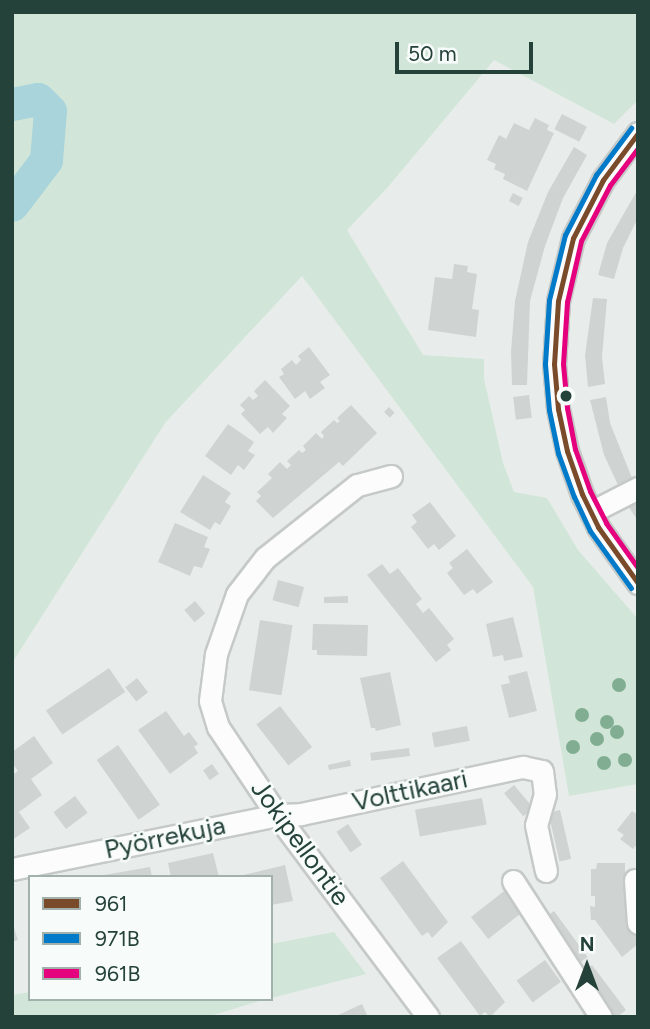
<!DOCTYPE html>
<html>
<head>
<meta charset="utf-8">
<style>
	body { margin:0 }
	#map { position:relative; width:650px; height:1029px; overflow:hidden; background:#e8edeb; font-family:Figtree,sans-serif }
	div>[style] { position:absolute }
	.green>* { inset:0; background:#d1e6d8 }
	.river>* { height:33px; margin:-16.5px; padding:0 16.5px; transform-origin:16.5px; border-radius:16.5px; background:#a9d4db }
	.building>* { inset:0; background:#cfd4d2; transform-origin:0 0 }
	.roads { filter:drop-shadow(2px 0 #c5cac8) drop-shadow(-2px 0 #c5cac8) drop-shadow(0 2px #c5cac8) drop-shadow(0 -2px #c5cac8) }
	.minor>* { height:21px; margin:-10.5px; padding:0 10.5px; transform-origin:10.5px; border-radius:10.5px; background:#fcfcfc }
	.bus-1>* { height:5px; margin:-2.5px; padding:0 2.5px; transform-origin:2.5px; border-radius:2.5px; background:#7a4b2a }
	.bus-2>* { height:5px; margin:-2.5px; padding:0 2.5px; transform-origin:2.5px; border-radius:2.5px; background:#007ac9 }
	.bus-3>* { height:5px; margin:-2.5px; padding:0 2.5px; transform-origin:2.5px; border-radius:2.5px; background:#e5007d }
	.trees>* { width:14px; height:14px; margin:-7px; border-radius:50%; background:#81ae93 }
	.dots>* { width:19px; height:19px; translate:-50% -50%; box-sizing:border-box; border:4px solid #f7fbf9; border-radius:50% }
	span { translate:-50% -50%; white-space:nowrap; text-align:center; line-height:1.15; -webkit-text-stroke:5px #f7fbf9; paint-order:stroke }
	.street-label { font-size:26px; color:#24423a }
	.frame { position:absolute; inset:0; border:14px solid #24423a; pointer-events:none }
	.legend { position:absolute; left:28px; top:875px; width:245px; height:126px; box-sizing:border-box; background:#f7fbf9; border:2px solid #a3b1ad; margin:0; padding:9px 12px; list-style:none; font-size:21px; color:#24423a }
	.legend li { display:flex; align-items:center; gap:14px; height:35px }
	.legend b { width:35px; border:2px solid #a3b1ad }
	.north { position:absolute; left:552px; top:931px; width:70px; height:70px; -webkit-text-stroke:5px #f7fbf9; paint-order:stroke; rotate:0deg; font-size:19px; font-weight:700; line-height:28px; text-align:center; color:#24423a }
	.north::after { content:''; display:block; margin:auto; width:24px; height:32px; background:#24423a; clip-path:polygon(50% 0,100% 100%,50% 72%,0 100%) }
	.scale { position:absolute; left:395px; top:42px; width:138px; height:32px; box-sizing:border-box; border:4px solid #24423a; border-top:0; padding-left:9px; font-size:21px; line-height:24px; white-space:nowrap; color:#24423a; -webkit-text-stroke:5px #f7fbf9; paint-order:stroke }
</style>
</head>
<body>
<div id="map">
	<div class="green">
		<i style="clip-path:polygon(12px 12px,638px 12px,638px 100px,614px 124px,494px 60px,388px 187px,347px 230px,423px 355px,484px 359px,484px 379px,503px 463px,514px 492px,547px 498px,578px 550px,638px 619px,638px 784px,569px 796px,533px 587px,302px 276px,165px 423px,12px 663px)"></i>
		<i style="clip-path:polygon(334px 932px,366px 974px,271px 998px,271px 944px)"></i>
		<i style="clip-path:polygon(30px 992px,30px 999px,266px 999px,207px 1017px,12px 1017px,12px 995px)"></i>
	</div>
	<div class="river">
		<i style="left:12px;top:104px;width:26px;rotate:-11deg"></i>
		<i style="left:38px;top:99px;width:17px;rotate:45deg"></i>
		<i style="left:50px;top:111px;width:49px;rotate:94.7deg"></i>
		<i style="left:46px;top:160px;width:56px;rotate:127.1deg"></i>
	</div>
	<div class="building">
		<i style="left:562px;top:114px;width:28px;height:17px;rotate:27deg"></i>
		<i style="clip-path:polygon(535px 118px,549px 125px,547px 130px,554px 133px,527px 191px,503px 179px,505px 174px,494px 169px,496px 164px,487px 160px,499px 135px,506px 139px,514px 123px,529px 130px)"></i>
		<i style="clip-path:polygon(574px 147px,587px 155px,563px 198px,545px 246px,530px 301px,527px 385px,512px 385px,511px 352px,515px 301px,528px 242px,548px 192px)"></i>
		<i style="clip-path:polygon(638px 189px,638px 218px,623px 248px,614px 279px,598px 275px,607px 243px)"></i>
		<i style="left:513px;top:193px;width:11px;height:9px;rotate:27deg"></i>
		<i style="clip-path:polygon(454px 264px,468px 266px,467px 272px,477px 274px,472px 309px,479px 310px,476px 337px,428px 330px,435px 277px,452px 279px)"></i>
		<i style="clip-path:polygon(593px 298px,607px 299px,602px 357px,605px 384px,588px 387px,585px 355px)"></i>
		<i style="clip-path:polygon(309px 347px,330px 375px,320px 382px,325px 388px,310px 399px,305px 391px,295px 399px,279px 377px,284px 374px,281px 369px,292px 360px,296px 365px,301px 360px,298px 356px)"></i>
		<i style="clip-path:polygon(265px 380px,290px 406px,282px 414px,287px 418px,273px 433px,268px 427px,260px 434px,241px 414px,245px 410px,240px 405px,249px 396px,253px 400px,258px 396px,254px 391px)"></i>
		<i style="left:529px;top:395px;width:23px;height:16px;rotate:83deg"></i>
		<i style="clip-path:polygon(606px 397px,610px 423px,632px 478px,618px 485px,604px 455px,590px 400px)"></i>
		<i style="clip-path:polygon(351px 405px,377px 433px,343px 466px,339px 462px,273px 518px,256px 501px,261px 496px,257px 492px,272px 478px,268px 474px,280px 462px,287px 469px,291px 465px,287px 461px,299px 450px,302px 453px,306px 450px,303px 446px,316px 433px,322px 439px,324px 436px,321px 432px,334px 420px,337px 423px,340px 421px,337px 418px)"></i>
		<i style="left:389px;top:407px;width:8px;height:7px;rotate:45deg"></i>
		<i style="clip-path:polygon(228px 424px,254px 442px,248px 451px,255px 455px,244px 470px,238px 465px,231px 475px,205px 456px)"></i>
		<i style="clip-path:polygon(203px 475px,231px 493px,225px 502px,231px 506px,220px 525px,215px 522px,210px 530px,180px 512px)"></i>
		<i style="clip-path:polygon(638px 499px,638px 521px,628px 506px)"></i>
		<i style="clip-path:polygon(430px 502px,456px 536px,439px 550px,434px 544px,428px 549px,411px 527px,417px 522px,412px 515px)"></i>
		<i style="clip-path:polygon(175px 523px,208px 537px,204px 547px,210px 549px,202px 568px,194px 566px,190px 576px,158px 562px)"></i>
		<i style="clip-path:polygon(467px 549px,493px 582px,477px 594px,473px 589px,464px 595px,447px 573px,453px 568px,449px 563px)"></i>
		<i style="clip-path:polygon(382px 564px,390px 574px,398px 568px,422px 599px,416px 604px,423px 613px,429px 608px,454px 639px,447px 645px,451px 650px,436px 662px,367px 575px)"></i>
		<i style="left:278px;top:580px;width:27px;height:21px;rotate:15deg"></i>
		<i style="clip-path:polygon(348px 596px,348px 603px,324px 603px,324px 597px)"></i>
		<i style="left:195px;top:601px;width:16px;height:14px;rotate:50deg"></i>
		<i style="clip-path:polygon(513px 617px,523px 657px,504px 661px,503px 655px,493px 657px,486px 624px)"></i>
		<i style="left:260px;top:620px;width:33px;height:71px;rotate:9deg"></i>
		<i style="clip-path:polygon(313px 624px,368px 625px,367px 656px,317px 655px,317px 650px,312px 650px)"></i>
		<i style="left:109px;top:668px;width:29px;height:76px;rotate:56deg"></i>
		<i style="clip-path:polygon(527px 671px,537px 711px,509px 718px,501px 685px,510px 683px,508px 676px)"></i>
		<i style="clip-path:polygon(390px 672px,401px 725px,376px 731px,375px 728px,371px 728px,360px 678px)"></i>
		<i style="left:137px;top:678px;width:18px;height:15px;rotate:52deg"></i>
		<i style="left:280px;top:706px;width:52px;height:30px;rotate:52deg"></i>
		<i style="clip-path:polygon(166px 711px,184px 736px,189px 732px,198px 744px,194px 747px,198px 753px,170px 774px,138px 730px)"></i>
		<i style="left:467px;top:726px;width:15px;height:36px;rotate:79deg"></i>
		<i style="clip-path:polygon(34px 736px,53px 763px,31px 779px,42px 795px,19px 812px,30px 828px,12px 840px,12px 775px,18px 771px,12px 763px,12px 752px)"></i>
		<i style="left:118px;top:745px;width:73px;height:26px;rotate:55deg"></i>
		<i style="left:409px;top:748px;width:8px;height:39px;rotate:83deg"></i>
		<i style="clip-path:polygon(350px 760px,351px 766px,329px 770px,328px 765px)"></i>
		<i style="left:212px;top:764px;width:12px;height:11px;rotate:55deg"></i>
		<i style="left:514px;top:785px;width:30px;height:13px;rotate:50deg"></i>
		<i style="left:75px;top:796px;width:21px;height:27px;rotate:53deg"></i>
		<i style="left:482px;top:798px;width:27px;height:68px;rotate:80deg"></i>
		<i style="left:560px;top:810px;width:50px;height:12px;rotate:77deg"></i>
		<i style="clip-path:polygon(632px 811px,638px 815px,638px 843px,633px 849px,620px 839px,624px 835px,617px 830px)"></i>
		<i style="left:348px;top:824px;width:25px;height:14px;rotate:56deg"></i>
		<i style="clip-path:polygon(213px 853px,219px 877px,171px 877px,168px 863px)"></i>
		<i style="clip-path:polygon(403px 861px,448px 922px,432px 938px,428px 932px,422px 936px,380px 878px)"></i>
		<i style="clip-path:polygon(597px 863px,625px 863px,625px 918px,638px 938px,638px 944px,622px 957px,595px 920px,591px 920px,590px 906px,595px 907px,595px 896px,591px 896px,591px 869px,596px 869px)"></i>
		<i style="clip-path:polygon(285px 865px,293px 901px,271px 905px,271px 877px,235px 877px)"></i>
		<i style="clip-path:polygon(150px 867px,152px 877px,105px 877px,104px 875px)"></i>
		<i style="left:508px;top:888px;width:28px;height:47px;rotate:52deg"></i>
		<i style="left:554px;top:911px;width:57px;height:14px;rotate:54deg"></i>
		<i style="clip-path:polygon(12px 922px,18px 940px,12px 942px)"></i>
		<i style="clip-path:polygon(461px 941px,505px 1002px,490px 1017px,485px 1012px,480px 1016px,437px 958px)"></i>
		<i style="left:545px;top:960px;width:27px;height:35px;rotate:54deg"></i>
		<i style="clip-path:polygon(592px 965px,626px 1010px,617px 1017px,614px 1017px,582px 973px)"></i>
		<i style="clip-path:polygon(362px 1004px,368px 1017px,334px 1017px)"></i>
	</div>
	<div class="roads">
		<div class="minor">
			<i style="left:638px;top:133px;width:59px;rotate:126.7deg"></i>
			<i style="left:603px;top:180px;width:65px;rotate:117.3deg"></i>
			<i style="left:573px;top:238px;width:65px;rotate:103.4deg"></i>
			<i style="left:558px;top:301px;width:63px;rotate:93.6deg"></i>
			<i style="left:554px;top:364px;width:45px;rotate:84.9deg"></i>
			<i style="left:558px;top:409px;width:43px;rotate:77.9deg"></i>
			<i style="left:567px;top:451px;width:46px;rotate:70.8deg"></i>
			<i style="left:582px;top:494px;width:37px;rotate:64deg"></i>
			<i style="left:598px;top:527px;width:69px;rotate:54.5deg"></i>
			<i style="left:391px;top:476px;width:35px;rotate:165deg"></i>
			<i style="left:357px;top:485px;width:117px;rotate:141.6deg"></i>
			<i style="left:265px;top:558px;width:16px;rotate:128deg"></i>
			<i style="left:255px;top:571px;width:29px;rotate:128deg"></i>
			<i style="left:237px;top:594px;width:64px;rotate:109.3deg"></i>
			<i style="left:216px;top:654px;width:47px;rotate:97.3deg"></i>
			<i style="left:210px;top:701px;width:27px;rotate:73deg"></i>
			<i style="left:218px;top:727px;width:106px;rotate:56.2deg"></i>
			<i style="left:277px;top:815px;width:252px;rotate:53.2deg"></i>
			<i style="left:591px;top:512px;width:53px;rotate:-27.1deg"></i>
			<i style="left:12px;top:869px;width:270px;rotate:-11.5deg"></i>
			<i style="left:277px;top:815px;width:24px;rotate:-2deg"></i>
			<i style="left:301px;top:814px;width:227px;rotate:-12deg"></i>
			<i style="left:523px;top:767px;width:19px;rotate:12deg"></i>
			<i style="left:542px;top:771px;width:23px;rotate:83deg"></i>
			<i style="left:545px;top:794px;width:32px;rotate:106deg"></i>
			<i style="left:536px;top:825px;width:47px;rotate:77.7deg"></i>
			<i style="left:635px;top:880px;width:43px;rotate:86deg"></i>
			<i style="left:513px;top:881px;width:162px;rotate:57.1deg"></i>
		</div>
	</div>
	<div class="bus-1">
		<i style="left:638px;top:133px;width:59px;rotate:126.7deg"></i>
		<i style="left:603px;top:180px;width:65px;rotate:117.3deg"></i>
		<i style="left:573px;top:238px;width:65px;rotate:103.4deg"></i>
		<i style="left:558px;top:301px;width:63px;rotate:93.6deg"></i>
		<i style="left:554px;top:364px;width:45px;rotate:84.9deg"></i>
		<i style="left:558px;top:409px;width:43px;rotate:77.9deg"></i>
		<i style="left:567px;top:451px;width:46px;rotate:70.8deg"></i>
		<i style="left:582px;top:494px;width:37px;rotate:64deg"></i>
		<i style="left:598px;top:527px;width:69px;rotate:54.5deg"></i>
	</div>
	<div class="bus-2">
		<i style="left:631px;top:588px;width:70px;rotate:-125.7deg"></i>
		<i style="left:590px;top:531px;width:38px;rotate:-115deg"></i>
		<i style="left:574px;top:497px;width:47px;rotate:-110deg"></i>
		<i style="left:558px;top:453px;width:44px;rotate:-101.8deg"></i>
		<i style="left:549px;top:410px;width:46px;rotate:-95deg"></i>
		<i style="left:545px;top:364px;width:64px;rotate:-86.4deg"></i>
		<i style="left:549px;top:300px;width:67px;rotate:-76.2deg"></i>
		<i style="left:565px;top:235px;width:68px;rotate:-62.7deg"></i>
		<i style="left:596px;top:175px;width:59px;rotate:-53.3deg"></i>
	</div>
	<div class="bus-3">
		<i style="left:638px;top:148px;width:46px;rotate:127.1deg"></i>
		<i style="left:610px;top:185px;width:63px;rotate:117.4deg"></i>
		<i style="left:581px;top:241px;width:63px;rotate:102.9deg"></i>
		<i style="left:567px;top:302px;width:62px;rotate:93.7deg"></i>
		<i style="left:563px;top:364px;width:44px;rotate:84.8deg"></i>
		<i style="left:567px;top:408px;width:42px;rotate:79deg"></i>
		<i style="left:575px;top:449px;width:45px;rotate:70.3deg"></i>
		<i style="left:590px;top:491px;width:36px;rotate:63deg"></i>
		<i style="left:606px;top:523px;width:55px;rotate:54.6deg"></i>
	</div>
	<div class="trees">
		<i style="left:619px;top:685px"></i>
		<i style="left:582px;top:715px"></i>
		<i style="left:607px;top:722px"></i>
		<i style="left:617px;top:732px"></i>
		<i style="left:597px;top:739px"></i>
		<i style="left:573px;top:747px"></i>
		<i style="left:625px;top:760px"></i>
		<i style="left:604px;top:763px"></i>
	</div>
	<div class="dots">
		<i style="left:566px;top:396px;background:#24423a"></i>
	</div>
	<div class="street-label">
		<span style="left:410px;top:791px;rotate:-12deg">Volttikaari</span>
		<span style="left:165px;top:838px;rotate:-12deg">Pyörrekuja</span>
		<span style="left:300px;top:843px;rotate:54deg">Jokipellontie</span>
	</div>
	<div class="frame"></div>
	<ul class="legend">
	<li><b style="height:9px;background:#7a4b2a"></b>961</li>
	<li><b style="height:9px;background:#007ac9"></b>971B</li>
	<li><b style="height:9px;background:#e5007d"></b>961B</li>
	</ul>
	<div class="north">N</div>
	<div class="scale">50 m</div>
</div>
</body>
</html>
